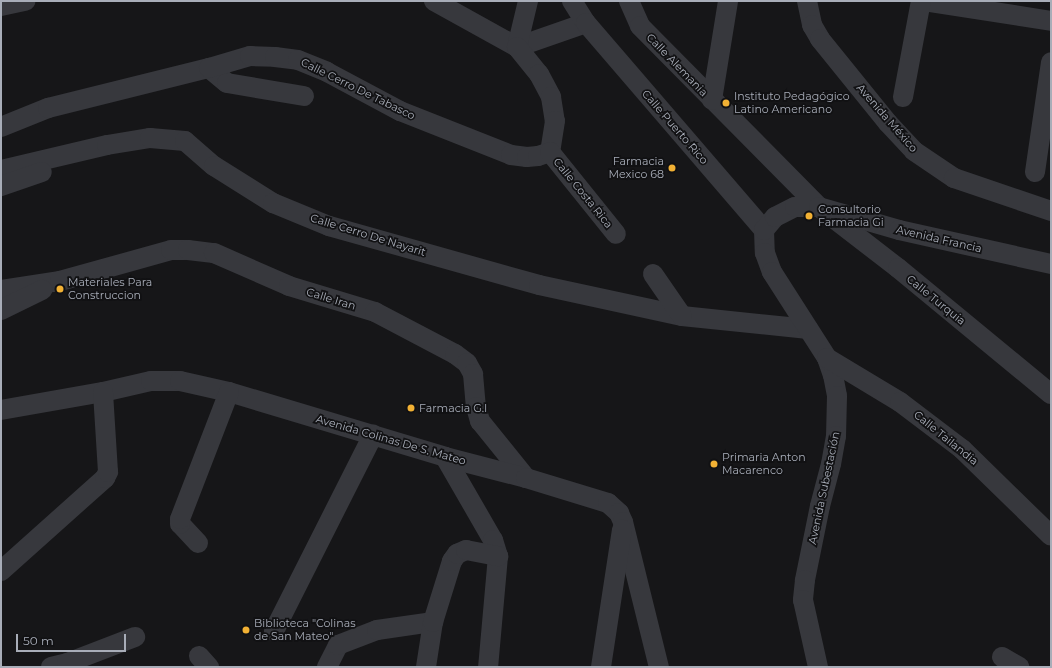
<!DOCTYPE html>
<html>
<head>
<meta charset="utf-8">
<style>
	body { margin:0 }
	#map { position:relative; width:1052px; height:668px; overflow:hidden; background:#161618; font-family:Montserrat,sans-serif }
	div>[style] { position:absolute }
	.minor>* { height:20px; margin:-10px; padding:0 10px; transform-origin:10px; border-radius:10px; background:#37383d }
	.dots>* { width:11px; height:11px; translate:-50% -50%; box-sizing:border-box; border:2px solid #111113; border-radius:50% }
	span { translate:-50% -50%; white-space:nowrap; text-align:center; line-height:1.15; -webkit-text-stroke:3.5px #111113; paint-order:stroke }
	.street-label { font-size:11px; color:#a8adb8 }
	.poi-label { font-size:11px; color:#a8adb8 }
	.left { translate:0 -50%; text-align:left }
	.right { translate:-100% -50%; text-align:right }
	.frame { position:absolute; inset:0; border:2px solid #a8adb8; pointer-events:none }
	.scale { position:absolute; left:16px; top:634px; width:110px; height:18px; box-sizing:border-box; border:2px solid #a8adb8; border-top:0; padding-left:5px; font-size:12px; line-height:14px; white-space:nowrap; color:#a8adb8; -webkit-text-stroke:3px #111113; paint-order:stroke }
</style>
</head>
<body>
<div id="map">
	<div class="minor">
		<i style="left:434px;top:1px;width:95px;rotate:29deg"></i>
		<i style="left:517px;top:47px;width:73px;rotate:-19.2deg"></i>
		<i style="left:528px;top:1px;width:47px;rotate:103.4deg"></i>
		<i style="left:517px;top:47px;width:35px;rotate:51deg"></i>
		<i style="left:539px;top:74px;width:26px;rotate:62deg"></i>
		<i style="left:551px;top:97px;width:24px;rotate:81deg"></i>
		<i style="left:555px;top:121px;width:31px;rotate:99deg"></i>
		<i style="left:572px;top:1px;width:26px;rotate:58deg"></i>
		<i style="left:586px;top:23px;width:273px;rotate:49.3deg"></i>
		<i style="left:629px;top:1px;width:27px;rotate:66deg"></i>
		<i style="left:640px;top:26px;width:255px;rotate:45.3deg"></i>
		<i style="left:819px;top:207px;width:100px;rotate:37.7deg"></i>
		<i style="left:898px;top:268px;width:198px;rotate:39.5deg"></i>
		<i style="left:807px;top:1px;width:25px;rotate:78deg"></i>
		<i style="left:812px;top:25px;width:16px;rotate:60deg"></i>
		<i style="left:820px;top:39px;width:108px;rotate:51deg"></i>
		<i style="left:888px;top:123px;width:38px;rotate:47deg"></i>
		<i style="left:914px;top:151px;width:48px;rotate:34deg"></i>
		<i style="left:954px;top:178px;width:102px;rotate:18.8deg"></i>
		<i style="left:924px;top:1px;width:129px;rotate:8.9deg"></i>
		<i style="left:1px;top:6px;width:25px;rotate:-12deg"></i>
		<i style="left:209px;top:68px;width:23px;rotate:40deg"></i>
		<i style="left:227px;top:83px;width:78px;rotate:9.6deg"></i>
		<i style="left:903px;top:97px;width:98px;rotate:-79.4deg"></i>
		<i style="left:712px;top:100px;width:100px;rotate:-80.8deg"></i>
		<i style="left:1px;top:127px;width:51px;rotate:-22deg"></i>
		<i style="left:48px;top:108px;width:166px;rotate:-14deg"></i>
		<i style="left:209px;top:68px;width:43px;rotate:-16.3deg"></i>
		<i style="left:250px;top:56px;width:25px;rotate:2deg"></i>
		<i style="left:275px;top:57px;width:23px;rotate:7deg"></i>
		<i style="left:298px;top:60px;width:31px;rotate:22deg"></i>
		<i style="left:327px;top:72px;width:83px;rotate:28.1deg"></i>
		<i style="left:400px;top:111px;width:119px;rotate:21.6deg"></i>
		<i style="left:511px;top:155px;width:16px;rotate:7deg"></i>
		<i style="left:527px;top:157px;width:11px;rotate:-5deg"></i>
		<i style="left:538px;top:156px;width:13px;rotate:-18deg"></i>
		<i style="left:550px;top:152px;width:105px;rotate:51.2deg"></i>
		<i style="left:1px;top:170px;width:109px;rotate:-13.3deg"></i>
		<i style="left:107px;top:145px;width:44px;rotate:-9.2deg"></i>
		<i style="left:150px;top:138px;width:35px;rotate:5deg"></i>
		<i style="left:185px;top:141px;width:38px;rotate:41deg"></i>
		<i style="left:214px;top:166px;width:70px;rotate:32.1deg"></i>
		<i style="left:273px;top:203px;width:61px;rotate:22.3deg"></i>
		<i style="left:329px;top:226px;width:218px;rotate:15.7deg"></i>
		<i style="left:539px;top:285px;width:146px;rotate:12.2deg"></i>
		<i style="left:682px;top:316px;width:127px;rotate:5.9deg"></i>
		<i style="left:1035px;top:172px;width:111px;rotate:-81.7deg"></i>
		<i style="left:1px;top:186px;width:43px;rotate:-18.9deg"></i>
		<i style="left:764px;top:230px;width:23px;rotate:88deg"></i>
		<i style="left:765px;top:253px;width:20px;rotate:70deg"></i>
		<i style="left:772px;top:272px;width:102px;rotate:57.4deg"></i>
		<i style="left:827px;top:358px;width:18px;rotate:71deg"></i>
		<i style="left:833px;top:375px;width:21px;rotate:79deg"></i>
		<i style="left:837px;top:396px;width:40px;rotate:91.4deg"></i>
		<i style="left:836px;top:436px;width:28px;rotate:100deg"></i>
		<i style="left:831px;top:464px;width:43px;rotate:104.7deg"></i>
		<i style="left:820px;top:506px;width:76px;rotate:101.5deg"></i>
		<i style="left:805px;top:580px;width:20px;rotate:96deg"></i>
		<i style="left:803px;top:600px;width:69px;rotate:77.4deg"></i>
		<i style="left:764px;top:230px;width:17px;rotate:-50deg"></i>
		<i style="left:775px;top:217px;width:22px;rotate:-27deg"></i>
		<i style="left:795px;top:207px;width:24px"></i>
		<i style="left:819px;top:207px;width:83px;rotate:16deg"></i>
		<i style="left:899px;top:230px;width:156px;rotate:12.6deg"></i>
		<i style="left:653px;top:274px;width:51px;rotate:55.4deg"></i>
		<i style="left:1px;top:290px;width:60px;rotate:-8.7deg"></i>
		<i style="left:60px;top:281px;width:115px;rotate:-15.6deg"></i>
		<i style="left:171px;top:250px;width:17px"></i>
		<i style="left:188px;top:250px;width:26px;rotate:7deg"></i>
		<i style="left:214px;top:253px;width:82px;rotate:23.7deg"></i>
		<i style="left:289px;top:286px;width:90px;rotate:16.8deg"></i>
		<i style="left:375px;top:312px;width:90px;rotate:27.7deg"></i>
		<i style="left:455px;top:354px;width:15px;rotate:37deg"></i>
		<i style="left:467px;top:363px;width:13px;rotate:61deg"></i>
		<i style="left:473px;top:374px;width:33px;rotate:85deg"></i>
		<i style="left:476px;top:407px;width:15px;rotate:74deg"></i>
		<i style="left:480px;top:421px;width:73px;rotate:51.1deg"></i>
		<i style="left:1px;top:310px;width:46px;rotate:-26deg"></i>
		<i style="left:827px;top:358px;width:85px;rotate:31.1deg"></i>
		<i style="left:900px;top:402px;width:78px;rotate:37.2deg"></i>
		<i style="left:962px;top:449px;width:124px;rotate:44.3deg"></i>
		<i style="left:1px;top:410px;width:104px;rotate:-10deg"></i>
		<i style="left:103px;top:392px;width:49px;rotate:-12.9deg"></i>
		<i style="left:151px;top:381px;width:29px"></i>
		<i style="left:180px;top:381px;width:50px;rotate:12.7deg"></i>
		<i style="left:229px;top:392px;width:226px;rotate:16.7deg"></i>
		<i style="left:445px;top:457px;width:84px;rotate:14.5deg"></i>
		<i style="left:526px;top:478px;width:86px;rotate:17deg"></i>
		<i style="left:608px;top:503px;width:15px;rotate:42deg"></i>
		<i style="left:619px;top:513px;width:10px;rotate:66deg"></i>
		<i style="left:623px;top:522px;width:149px;rotate:76.1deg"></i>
		<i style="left:445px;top:457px;width:96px;rotate:60deg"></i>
		<i style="left:493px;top:540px;width:17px;rotate:73deg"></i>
		<i style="left:498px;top:556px;width:111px;rotate:95.1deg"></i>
		<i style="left:198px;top:543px;width:26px;rotate:-133deg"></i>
		<i style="left:180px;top:524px;width:5px;rotate:-90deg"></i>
		<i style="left:180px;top:519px;width:136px;rotate:-68.9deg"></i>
		<i style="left:1px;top:571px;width:140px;rotate:-41.8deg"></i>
		<i style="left:105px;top:478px;width:7px;rotate:-63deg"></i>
		<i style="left:108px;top:472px;width:80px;rotate:-93.6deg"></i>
		<i style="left:274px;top:631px;width:220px;rotate:-63.2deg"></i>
		<i style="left:199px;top:656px;width:15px;rotate:48deg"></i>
		<i style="left:1002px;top:657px;width:20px;rotate:30deg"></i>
		<i style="left:51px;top:667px;width:16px;rotate:-14deg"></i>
		<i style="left:67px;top:663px;width:73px;rotate:-20.9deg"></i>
		<i style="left:327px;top:667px;width:25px;rotate:-63deg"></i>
		<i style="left:338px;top:645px;width:42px;rotate:-21deg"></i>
		<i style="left:377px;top:630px;width:57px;rotate:-8.1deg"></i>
		<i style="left:426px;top:667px;width:46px;rotate:-81.2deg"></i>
		<i style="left:433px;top:622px;width:64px;rotate:-72.7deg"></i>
		<i style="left:452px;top:561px;width:9px;rotate:-54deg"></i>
		<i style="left:457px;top:554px;width:10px;rotate:-24deg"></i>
		<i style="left:466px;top:550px;width:33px;rotate:11deg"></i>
		<i style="left:601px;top:667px;width:139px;rotate:-81.3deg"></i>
	</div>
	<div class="dots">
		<i style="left:726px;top:103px;background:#f2b134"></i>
		<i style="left:672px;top:168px;background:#f2b134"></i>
		<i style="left:809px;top:216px;background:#f2b134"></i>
		<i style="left:60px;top:289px;background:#f2b134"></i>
		<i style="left:411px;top:408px;background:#f2b134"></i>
		<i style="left:714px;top:464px;background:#f2b134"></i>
		<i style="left:246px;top:630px;background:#f2b134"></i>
	</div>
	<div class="street-label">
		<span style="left:677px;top:65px;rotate:46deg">Calle Alemania</span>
		<span style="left:358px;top:89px;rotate:26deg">Calle Cerro De Tabasco</span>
		<span style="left:887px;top:118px;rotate:49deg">Avenida México</span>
		<span style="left:675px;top:127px;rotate:49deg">Calle Puerto Rico</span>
		<span style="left:583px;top:193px;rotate:51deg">Calle Costa Rica</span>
		<span style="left:368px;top:235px;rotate:17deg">Calle Cerro De Nayarit</span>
		<span style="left:939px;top:239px;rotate:13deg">Avenida Francia</span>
		<span style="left:331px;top:299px;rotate:17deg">Calle Iran</span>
		<span style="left:936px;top:300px;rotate:39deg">Calle Turquia</span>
		<span style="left:946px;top:438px;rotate:39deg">Calle Tailandia</span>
		<span style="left:391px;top:440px;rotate:16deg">Avenida Colinas De S. Mateo</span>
		<span style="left:824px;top:488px;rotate:-78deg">Avenida Subestación</span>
	</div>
	<div class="poi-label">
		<span class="left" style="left:734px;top:103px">Instituto Pedagógico<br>Latino Americano</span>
		<span class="right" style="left:664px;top:168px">Farmacia<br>Mexico 68</span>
		<span class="left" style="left:818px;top:216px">Consultorio<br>Farmacia Gi</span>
		<span class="left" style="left:68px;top:289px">Materiales Para<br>Construccion</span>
		<span class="left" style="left:419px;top:408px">Farmacia G.I</span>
		<span class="left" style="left:722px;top:464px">Primaria Anton<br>Macarenco</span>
		<span class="left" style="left:254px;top:630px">Biblioteca "Colinas<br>de San Mateo"</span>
	</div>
	<div class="frame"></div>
	<div class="scale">50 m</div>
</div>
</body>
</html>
